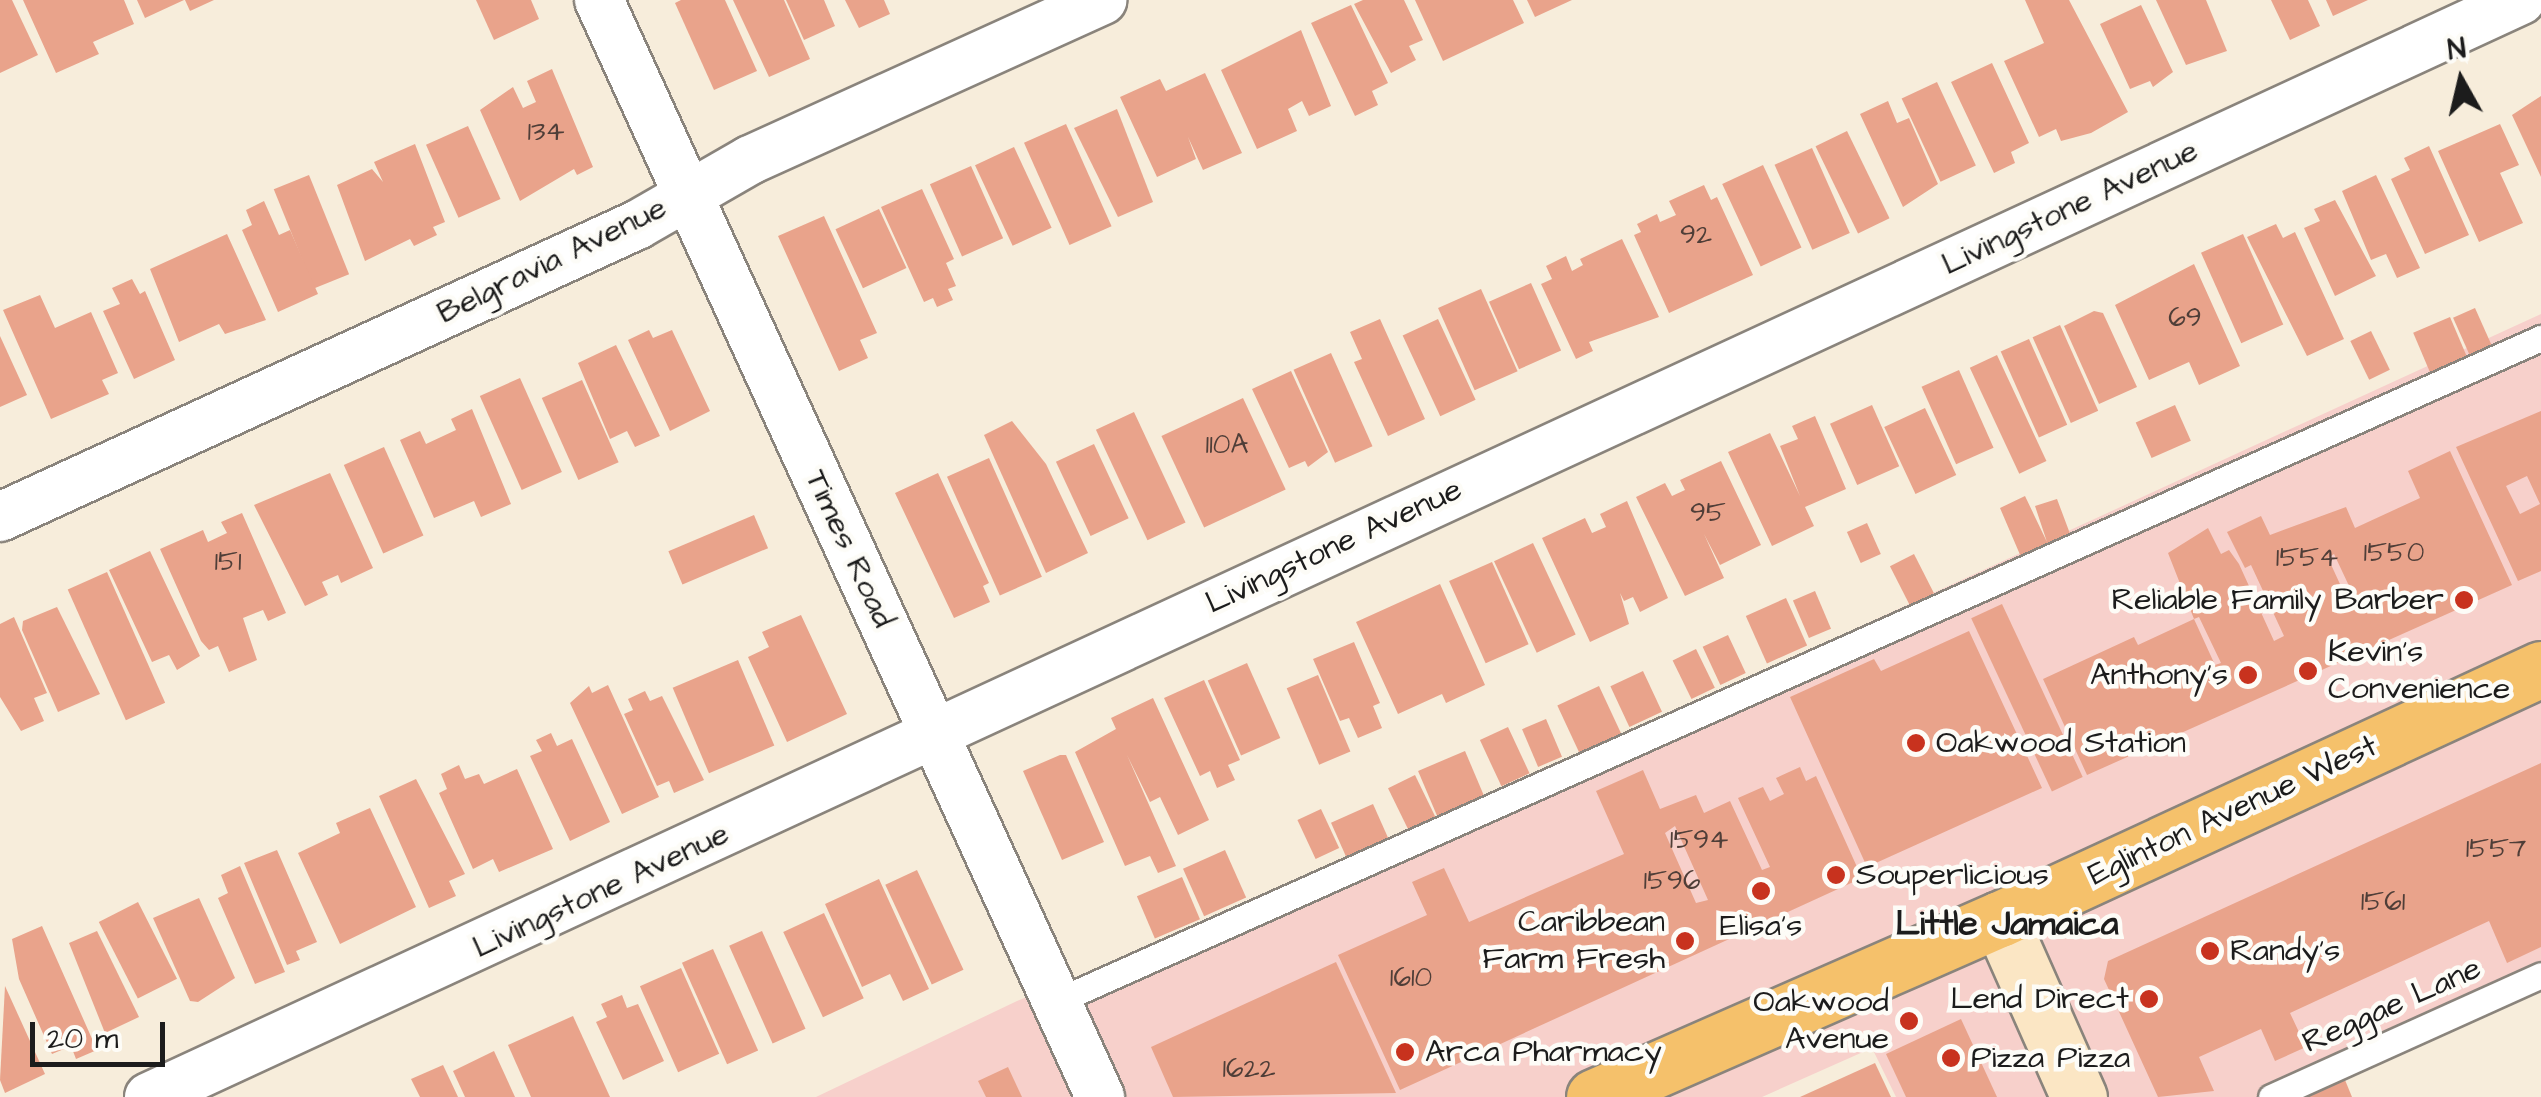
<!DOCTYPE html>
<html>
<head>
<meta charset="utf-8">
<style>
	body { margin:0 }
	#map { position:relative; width:2541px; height:1097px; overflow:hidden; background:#f7eddb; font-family:"Architects Daughter",sans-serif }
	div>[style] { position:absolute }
	.built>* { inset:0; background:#f7d0cb }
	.building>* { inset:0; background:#e9a38b; transform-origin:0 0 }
	.roads { filter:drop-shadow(2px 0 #8a847c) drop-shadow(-2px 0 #8a847c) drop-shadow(0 2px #8a847c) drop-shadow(0 -2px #8a847c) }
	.lane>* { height:25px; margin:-12.5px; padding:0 12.5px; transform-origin:12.5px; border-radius:12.5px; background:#fff }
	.street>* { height:48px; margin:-24px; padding:0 24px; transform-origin:24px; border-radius:24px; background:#fff }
	.secondary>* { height:55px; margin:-27.5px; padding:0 27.5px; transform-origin:27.5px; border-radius:27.5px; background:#fbe6c4 }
	.primary>* { height:55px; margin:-27.5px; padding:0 27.5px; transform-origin:27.5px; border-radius:27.5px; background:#f5c16b }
	.dots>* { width:28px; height:28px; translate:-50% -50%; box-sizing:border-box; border:5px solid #fdfcf7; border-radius:50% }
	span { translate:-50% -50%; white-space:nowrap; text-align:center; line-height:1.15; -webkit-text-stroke:9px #fdfcf7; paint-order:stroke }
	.number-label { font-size:28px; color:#4f3e38 }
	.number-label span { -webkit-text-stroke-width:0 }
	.street-label { font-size:32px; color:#1c1c1c }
	.poi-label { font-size:32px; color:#1c1c1c }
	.right { translate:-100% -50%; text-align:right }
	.left { translate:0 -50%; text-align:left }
	.neighbourhood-label { font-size:35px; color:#1c1c1c; font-weight:700 }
	.north { position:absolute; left:2411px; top:30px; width:100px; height:100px; -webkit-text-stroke:8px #fdfcf7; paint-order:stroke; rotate:352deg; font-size:28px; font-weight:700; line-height:40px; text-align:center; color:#1c1c1c }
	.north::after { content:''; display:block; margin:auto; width:35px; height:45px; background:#1c1c1c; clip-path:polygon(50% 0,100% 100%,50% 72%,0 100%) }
	.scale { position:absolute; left:30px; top:1022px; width:135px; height:45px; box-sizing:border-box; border:5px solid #1c1c1c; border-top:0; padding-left:12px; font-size:30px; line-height:35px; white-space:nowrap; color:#1c1c1c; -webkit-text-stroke:8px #fdfcf7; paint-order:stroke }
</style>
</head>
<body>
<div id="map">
	<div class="built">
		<i style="clip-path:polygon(2541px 314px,2541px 976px,2267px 1097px,1896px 1097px,1872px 1048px,1762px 1097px,816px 1097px,1017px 1001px,1249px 907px)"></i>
	</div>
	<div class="building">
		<i style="clip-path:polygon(0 0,12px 0,38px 55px,0 73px)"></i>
		<i style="clip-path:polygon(23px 0,124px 0,134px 24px,93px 42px,99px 54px,56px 73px)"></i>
		<i style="clip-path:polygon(137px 0,184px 0,145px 18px)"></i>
		<i style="clip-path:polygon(185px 0,214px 0,190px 11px)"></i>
		<i style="clip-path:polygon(476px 0,531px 0,539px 19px,494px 40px)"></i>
		<i style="clip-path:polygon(681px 0,725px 0,757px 71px,714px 90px,675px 3px)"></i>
		<i style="clip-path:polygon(733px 0,784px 0,810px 59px,769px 77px)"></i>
		<i style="clip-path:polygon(786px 0,824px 0,835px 26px,804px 40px)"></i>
		<i style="clip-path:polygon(845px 0,884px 0,890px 14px,859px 28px)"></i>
		<i style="clip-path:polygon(1363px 0,1404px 0,1423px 40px,1409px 46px,1416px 60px,1391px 73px,1354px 4px)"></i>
		<i style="clip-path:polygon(1415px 0,1513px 0,1524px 23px,1443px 61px)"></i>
		<i style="clip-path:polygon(1527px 0,1572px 0,1535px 17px)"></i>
		<i style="clip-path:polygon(2025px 0,2069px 0,2128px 112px,2091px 133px,2061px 141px,2056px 129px,2039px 137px,2004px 61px,2044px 43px)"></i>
		<i style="clip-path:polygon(2156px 0,2206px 0,2227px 51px,2186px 65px)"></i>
		<i style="clip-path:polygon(2271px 0,2308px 0,2320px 26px,2290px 40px)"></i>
		<i style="clip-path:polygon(2326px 0,2368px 0,2333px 16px)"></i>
		<i style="clip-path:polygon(1351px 5px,1388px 83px,1372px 91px,1378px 105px,1355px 116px,1311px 23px)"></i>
		<i style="clip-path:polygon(2141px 5px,2173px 72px,2153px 87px,2150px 81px,2130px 89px,2100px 24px)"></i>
		<i style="clip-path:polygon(1301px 30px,1331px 106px,1309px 116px,1302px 101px,1288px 109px,1297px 131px,1257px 149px,1221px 70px)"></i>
		<i style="clip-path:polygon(1992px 63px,2029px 143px,2011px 152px,2015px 163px,1994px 173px,1951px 82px)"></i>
		<i style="clip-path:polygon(552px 69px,593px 167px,577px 175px,574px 169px,520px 201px,480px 110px,513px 87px,523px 108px,536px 102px,527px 81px)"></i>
		<i style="clip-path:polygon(1205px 73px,1242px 153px,1203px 170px,1188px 137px,1196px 159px,1157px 177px,1120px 97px,1160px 79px,1166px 91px)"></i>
		<i style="left:1937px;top:82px;width:92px;height:39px;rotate:65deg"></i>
		<i style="clip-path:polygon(2541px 96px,2541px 177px,2512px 115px)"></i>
		<i style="clip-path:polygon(1888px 101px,1897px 123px,1909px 118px,1938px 184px,1903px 207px,1860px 114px)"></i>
		<i style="clip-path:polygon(1117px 109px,1153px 202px,1118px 217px,1074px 128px)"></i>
		<i style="left:1066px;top:124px;width:112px;height:46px;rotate:66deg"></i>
		<i style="clip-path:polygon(2500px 124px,2519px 165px,2500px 173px,2523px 223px,2479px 242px,2438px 151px)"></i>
		<i style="left:468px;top:126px;width:80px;height:46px;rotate:66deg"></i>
		<i style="left:1847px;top:131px;width:97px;height:35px;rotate:64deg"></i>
		<i style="clip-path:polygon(415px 144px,445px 222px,433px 227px,437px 235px,414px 246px,410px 239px,365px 261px,337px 185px,372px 169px,383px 182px,374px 162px)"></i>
		<i style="clip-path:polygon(2429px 146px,2469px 235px,2425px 254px,2391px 179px,2410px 170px,2404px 158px)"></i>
		<i style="left:1014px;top:147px;width:89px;height:43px;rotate:65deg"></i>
		<i style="left:1812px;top:148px;width:93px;height:41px;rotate:66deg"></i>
		<i style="left:1763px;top:165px;width:91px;height:45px;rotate:65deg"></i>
		<i style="left:971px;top:166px;width:79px;height:45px;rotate:66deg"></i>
		<i style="left:309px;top:175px;width:107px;height:38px;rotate:68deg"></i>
		<i style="clip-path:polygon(2376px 175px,2420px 268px,2397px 278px,2386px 254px,2371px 260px,2342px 191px)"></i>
		<i style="clip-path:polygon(1704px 185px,1711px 200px,1717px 197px,1753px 275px,1669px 313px,1634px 235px,1641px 232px,1637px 224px,1657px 214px,1660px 222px,1676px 215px,1669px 201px)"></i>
		<i style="clip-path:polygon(922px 189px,954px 259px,946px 263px,956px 286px,948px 289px,953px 300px,937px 307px,933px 298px,924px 302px,881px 207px)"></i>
		<i style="clip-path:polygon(2335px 200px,2376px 276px,2335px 296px,2304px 228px,2320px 221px,2314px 209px)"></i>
		<i style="clip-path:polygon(264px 201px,279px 235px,290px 230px,318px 294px,278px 312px,242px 230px,252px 225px,246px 210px)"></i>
		<i style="left:879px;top:209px;width:65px;height:48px;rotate:65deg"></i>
		<i style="clip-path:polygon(824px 216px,877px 333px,860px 340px,868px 358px,839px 371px,778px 236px)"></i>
		<i style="clip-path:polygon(2276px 224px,2283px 238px,2295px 232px,2344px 339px,2307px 356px,2247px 237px)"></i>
		<i style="clip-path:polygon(227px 234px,266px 320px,225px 334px,219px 324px,179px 342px,150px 269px)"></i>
		<i style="left:2243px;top:234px;width:99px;height:46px;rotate:66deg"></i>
		<i style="clip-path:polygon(1622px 239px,1659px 317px,1589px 342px,1593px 351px,1576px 359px,1541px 284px,1552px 279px,1546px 266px,1566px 256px,1572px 271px,1583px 265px,1580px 259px)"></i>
		<i style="clip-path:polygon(2194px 264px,2240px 366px,2199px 385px,2189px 362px,2149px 380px,2115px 305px)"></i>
		<i style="clip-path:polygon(132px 279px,140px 294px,145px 291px,175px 360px,134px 379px,103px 311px,120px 304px,112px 288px)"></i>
		<i style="left:1531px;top:283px;width:74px;height:46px;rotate:66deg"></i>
		<i style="left:1481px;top:289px;width:90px;height:47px;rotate:66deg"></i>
		<i style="clip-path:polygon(40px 295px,55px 328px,91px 312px,118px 373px,102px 380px,109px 394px,51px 419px,3px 310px)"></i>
		<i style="left:2475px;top:308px;width:42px;height:24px;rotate:66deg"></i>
		<i style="clip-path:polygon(2094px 311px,2103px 313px,2137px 387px,2099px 404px,2064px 326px)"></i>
		<i style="left:2450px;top:317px;width:43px;height:40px;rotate:67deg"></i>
		<i style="clip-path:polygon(1380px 319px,1425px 419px,1388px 436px,1354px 362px,1362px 359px,1350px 332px)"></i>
		<i style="left:1438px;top:319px;width:89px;height:39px;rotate:65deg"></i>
		<i style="left:2060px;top:325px;width:94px;height:30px;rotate:66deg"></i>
		<i style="clip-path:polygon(649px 330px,653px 338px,672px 330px,710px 411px,670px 431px,628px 340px)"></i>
		<i style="left:2371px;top:331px;width:43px;height:23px;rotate:64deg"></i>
		<i style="clip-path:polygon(0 336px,27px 395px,0 407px)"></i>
		<i style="left:2029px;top:339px;width:94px;height:31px;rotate:66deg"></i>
		<i style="clip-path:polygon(616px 345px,660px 436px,635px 447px,627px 431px,610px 439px,578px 363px)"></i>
		<i style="left:1331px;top:353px;width:102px;height:41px;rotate:66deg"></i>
		<i style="left:1997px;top:355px;width:117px;height:30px;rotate:65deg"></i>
		<i style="left:1959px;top:370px;width:85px;height:41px;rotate:66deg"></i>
		<i style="clip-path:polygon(1291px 371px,1328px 452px,1308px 467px,1305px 461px,1289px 468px,1252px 389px)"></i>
		<i style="left:520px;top:378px;width:103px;height:44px;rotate:66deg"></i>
		<i style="left:582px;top:380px;width:90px;height:44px;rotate:66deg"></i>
		<i style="left:1243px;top:398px;width:101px;height:90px;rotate:65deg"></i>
		<i style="left:1872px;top:405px;width:67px;height:46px;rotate:66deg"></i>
		<i style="left:2175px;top:405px;width:39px;height:43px;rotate:66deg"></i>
		<i style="left:1925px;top:408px;width:74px;height:45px;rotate:65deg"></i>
		<i style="clip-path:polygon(472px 409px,511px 504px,481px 517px,474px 501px,434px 518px,400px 440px,420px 431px,426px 444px,456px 430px,451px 419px)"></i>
		<i style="clip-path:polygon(evenodd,2541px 411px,2541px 571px,2518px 581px,2456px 447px,2541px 411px,2527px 476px,2540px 504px,2520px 514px,2506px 486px,2527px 476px)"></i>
		<i style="left:1134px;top:412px;width:122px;height:42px;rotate:65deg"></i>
		<i style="clip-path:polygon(1815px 416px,1846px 489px,1805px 507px,1814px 526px,1772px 546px,1728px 452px,1770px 433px,1800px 496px,1780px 446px,1798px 439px,1792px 426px)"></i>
		<i style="clip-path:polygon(1012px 421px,1046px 464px,1088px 553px,1046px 573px,984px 435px)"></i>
		<i style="left:1094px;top:444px;width:82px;height:42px;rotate:65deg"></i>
		<i style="left:384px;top:447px;width:97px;height:44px;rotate:66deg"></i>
		<i style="clip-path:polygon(evenodd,2450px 451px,2512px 585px,2087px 775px,2043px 679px,2134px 637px,2138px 645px,2194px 619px,2168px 553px,2208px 528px,2221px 554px,2229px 550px,2239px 564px,2274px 641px,2284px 636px,2251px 565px,2245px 568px,2227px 532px,2261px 516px,2270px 535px,2346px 507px,2355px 528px,2420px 498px,2408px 471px,2450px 451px,2334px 554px,2358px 605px,2351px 608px,2328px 558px,2334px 554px,2450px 451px,2199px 617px,2221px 663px,2215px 665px,2194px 619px,2199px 617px)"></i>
		<i style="left:989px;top:458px;width:130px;height:46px;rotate:66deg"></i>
		<i style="clip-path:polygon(1721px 461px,1761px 545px,1720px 565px,1704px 534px,1724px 578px,1685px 596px,1636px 497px,1665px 483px,1672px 496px,1685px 490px,1680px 480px)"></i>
		<i style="clip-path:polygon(330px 473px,373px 568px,341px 583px,338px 575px,322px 582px,328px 595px,305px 606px,254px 505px)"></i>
		<i style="clip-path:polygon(938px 473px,989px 583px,983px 586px,990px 602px,954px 618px,895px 493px)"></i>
		<i style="clip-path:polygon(2025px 496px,2047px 542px,2035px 506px,2057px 499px,2072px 539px,2021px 557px,2000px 508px)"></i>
		<i style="clip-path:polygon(1627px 501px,1668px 598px,1640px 612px,1633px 597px,1624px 601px,1620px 593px,1629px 624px,1590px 642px,1542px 538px,1585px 518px,1592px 533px,1606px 527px,1600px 514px)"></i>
		<i style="clip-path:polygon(242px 513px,286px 613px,268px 621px,263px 610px,243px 618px,257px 660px,229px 672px,218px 646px,209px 650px,201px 641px,160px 549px,203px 530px,208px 542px,227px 533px,221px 522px)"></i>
		<i style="left:754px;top:515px;width:36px;height:93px;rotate:67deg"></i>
		<i style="left:1867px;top:523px;width:34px;height:22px;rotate:66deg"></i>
		<i style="left:1533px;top:543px;width:101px;height:43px;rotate:65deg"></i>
		<i style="clip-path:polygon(150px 551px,200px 656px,177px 670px,169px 655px,152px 662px,109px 570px)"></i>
		<i style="left:1914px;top:554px;width:44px;height:27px;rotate:63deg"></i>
		<i style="left:1492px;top:562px;width:90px;height:47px;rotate:66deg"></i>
		<i style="left:107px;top:572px;width:143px;height:43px;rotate:66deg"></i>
		<i style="clip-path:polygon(1440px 584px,1485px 685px,1446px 703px,1442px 694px,1398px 714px,1356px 622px)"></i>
		<i style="left:1815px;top:591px;width:41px;height:24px;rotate:67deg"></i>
		<i style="left:1786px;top:598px;width:52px;height:44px;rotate:66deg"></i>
		<i style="left:2002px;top:604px;width:191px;height:34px;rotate:65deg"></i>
		<i style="clip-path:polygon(57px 607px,100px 694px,58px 712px,22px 630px,23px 621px)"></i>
		<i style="clip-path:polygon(801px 615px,847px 714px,787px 742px,748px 657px,769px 647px,762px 632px)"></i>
		<i style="clip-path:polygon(14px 617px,47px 693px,34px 698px,44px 721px,21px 731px,0 697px,0 624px)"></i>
		<i style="clip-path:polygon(1969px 631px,2042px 788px,1867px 867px,1790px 697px,1874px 659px,1881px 671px)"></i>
		<i style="left:1728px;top:635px;width:42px;height:28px;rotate:65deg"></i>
		<i style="clip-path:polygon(1354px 642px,1380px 703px,1373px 706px,1382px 728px,1358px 738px,1349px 718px,1340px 721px,1313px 659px)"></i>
		<i style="left:1696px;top:649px;width:43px;height:26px;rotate:64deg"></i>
		<i style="left:738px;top:660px;width:93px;height:71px;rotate:67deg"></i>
		<i style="left:1247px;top:663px;width:82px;height:43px;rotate:66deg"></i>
		<i style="left:1643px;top:671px;width:45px;height:36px;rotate:65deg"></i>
		<i style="left:1318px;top:675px;width:83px;height:34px;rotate:67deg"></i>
		<i style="clip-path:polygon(1204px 680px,1240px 760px,1228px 765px,1235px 780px,1217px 788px,1210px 771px,1200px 776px,1164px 698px)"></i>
		<i style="clip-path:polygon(608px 685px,659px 797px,622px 814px,570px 703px,589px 686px,592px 693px)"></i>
		<i style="left:1599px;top:686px;width:54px;height:46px;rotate:65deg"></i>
		<i style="clip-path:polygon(645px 691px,650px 701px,662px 696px,704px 780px,674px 793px,669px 781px,657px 786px,624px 714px,633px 710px,628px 699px)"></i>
		<i style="clip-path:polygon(1153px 698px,1209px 820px,1178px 835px,1160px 797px,1150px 802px,1127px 755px,1176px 866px,1158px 873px,1150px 856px,1125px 866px,1075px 752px,1116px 729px,1111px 718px)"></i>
		<i style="left:1546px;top:719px;width:41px;height:26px;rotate:67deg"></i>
		<i style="left:1508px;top:727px;width:51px;height:31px;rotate:65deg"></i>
		<i style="clip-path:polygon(551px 733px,557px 746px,572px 739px,610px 822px,570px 841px,530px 756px,542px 751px,536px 740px)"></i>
		<i style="left:1465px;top:751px;width:54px;height:51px;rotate:67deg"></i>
		<i style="clip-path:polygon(1060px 755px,1066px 755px,1104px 842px,1062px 860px,1023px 771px)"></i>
		<i style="clip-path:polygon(2541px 763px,2541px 947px,2507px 963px,2489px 921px,2290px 1013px,2306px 1047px,2275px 1061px,2261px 1029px,2199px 1057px,2214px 1091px,2158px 1097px,2104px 979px,2108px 961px)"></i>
		<i style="clip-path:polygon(459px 765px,465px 779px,479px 774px,484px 784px,517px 769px,553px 849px,499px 872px,493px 859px,473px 869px,439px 793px,447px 789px,441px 774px)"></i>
		<i style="clip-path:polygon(evenodd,1800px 767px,1806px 781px,1816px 776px,1862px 878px,1400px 1090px,1338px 955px,1427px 915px,1412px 882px,1444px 868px,1469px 922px,1624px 854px,1596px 791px,1643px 770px,1660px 809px,1696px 795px,1704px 813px,1730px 801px,1762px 870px,1770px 867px,1738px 798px,1763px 787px,1770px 801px,1784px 794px,1776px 778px,1800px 767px,1675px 826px,1708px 900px,1696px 903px,1665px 833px,1675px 826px)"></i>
		<i style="left:1415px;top:775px;width:53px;height:30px;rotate:64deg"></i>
		<i style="clip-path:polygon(416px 779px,465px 874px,449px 881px,456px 896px,429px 908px,379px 796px)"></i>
		<i style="left:1373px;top:804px;width:46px;height:46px;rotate:66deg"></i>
		<i style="clip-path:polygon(370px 808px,416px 907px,340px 944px,298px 853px,340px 833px,336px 823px)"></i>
		<i style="left:1321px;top:809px;width:43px;height:26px;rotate:65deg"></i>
		<i style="clip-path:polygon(277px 850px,317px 942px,296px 951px,300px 960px,287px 965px,244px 863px)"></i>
		<i style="left:1225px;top:850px;width:52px;height:46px;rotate:66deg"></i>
		<i style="clip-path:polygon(240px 866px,285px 972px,255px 984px,218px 898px,228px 893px,221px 875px)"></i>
		<i style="left:917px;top:870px;width:110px;height:35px;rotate:65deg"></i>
		<i style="left:1182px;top:877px;width:46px;height:49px;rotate:67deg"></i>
		<i style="clip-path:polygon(879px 879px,929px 989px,903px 1001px,890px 974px,862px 987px,825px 904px)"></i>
		<i style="clip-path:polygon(199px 898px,235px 978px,198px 1002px,190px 1001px,153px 918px)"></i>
		<i style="left:138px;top:902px;width:86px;height:44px;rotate:63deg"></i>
		<i style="left:824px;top:913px;width:94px;height:45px;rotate:65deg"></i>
		<i style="clip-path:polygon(42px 926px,97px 1050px,76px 1059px,71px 1046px,52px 1054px,19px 979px,12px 939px)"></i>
		<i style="clip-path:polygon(97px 931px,139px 1017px,105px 1033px,69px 943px)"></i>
		<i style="left:762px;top:931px;width:107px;height:36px;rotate:66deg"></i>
		<i style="left:713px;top:949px;width:111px;height:34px;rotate:66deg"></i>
		<i style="clip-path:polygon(1336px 962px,1396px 1093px,1173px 1097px,1151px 1047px)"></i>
		<i style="left:681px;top:968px;width:94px;height:45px;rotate:66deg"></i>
		<i style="clip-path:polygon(5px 986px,45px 1074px,5px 1093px,0 1080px)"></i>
		<i style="clip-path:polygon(622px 995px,627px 1008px,638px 1004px,664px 1061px,623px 1080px,596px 1022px,607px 1017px,601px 1004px)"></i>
		<i style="clip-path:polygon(573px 1016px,610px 1097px,531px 1097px,508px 1045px)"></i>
		<i style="clip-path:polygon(1961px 1019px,1997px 1097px,1906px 1097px,1886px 1054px)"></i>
		<i style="clip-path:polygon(494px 1051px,515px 1097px,465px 1097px,453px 1071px)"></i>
		<i style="clip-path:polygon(1875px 1063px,1891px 1097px,1800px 1097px)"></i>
		<i style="clip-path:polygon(443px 1065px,458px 1097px,420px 1097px,411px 1079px)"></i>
		<i style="clip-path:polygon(1008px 1067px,1022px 1097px,986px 1097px,978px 1081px)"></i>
		<i style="clip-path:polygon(2345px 1080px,2352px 1097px,2307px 1097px)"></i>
	</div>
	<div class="roads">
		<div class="lane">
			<i style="left:1055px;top:1002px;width:1628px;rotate:-24.08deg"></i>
			<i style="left:2271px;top:1097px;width:296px;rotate:-24.3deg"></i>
		</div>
		<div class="street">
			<i style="left:599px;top:0;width:1206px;rotate:65.45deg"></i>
			<i style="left:0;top:517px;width:701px;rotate:-24.63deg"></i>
			<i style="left:637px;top:225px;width:130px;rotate:-29.9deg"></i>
			<i style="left:750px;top:160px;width:387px;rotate:-24.4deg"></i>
			<i style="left:149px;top:1097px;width:2613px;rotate:-24.82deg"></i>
		</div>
		<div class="secondary">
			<i style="left:2000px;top:919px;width:195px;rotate:66.1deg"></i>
		</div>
		<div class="primary">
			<i style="left:1594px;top:1097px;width:443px;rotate:-23.7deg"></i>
			<i style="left:2000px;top:919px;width:596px;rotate:-24.8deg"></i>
		</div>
	</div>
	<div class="dots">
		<i style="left:2464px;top:600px;background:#c8321e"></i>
		<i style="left:2308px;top:671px;background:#c8321e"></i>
		<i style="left:2248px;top:675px;background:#c8321e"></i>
		<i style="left:1916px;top:743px;background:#c8321e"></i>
		<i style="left:1836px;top:875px;background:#c8321e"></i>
		<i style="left:1761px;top:891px;background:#c8321e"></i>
		<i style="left:1685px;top:941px;background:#c8321e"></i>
		<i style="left:2210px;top:951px;background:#c8321e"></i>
		<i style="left:2149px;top:999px;background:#c8321e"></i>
		<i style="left:1909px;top:1021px;background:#c8321e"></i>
		<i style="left:1405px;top:1052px;background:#c8321e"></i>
		<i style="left:1951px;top:1058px;background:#c8321e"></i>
	</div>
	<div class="number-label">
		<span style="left:546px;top:132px">134</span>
		<span style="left:1696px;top:235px">92</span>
		<span style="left:2185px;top:318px">69</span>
		<span style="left:1227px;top:445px">110A</span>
		<span style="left:1708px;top:513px">95</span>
		<span style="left:2394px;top:553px">1550</span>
		<span style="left:2307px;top:558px">1554</span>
		<span style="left:228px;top:562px">151</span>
		<span style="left:1699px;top:840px">1594</span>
		<span style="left:2496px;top:849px">1557</span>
		<span style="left:1672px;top:881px">1596</span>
		<span style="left:2383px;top:902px">1561</span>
		<span style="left:1411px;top:978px">1610</span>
		<span style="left:1249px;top:1069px">1622</span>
	</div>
	<div class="street-label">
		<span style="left:2070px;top:208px;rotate:-25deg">Livingstone Avenue</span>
		<span style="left:552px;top:261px;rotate:-26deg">Belgravia Avenue</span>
		<span style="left:1334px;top:547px;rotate:-25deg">Livingstone Avenue</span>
		<span style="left:849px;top:549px;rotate:65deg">Times Road</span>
		<span style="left:2233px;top:811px;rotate:-25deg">Eglinton Avenue West</span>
		<span style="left:601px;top:891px;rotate:-25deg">Livingstone Avenue</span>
		<span style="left:2392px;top:1006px;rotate:-24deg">Reggae Lane</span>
	</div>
	<div class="poi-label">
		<span class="right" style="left:2444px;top:600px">Reliable Family Barber</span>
		<span class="left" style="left:2328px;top:671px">Kevin’s<br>Convenience</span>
		<span class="right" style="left:2228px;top:675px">Anthony's</span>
		<span class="left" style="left:1936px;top:743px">Oakwood Station</span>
		<span class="left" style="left:1856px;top:875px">Souperlicious</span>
		<span class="right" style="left:1665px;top:941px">Caribbean<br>Farm Fresh</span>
		<span style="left:1761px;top:926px">Elisa’s</span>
		<span class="left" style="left:2230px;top:951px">Randy's</span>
		<span class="right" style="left:2129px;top:999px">Lend Direct</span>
		<span class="right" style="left:1889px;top:1021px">Oakwood<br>Avenue</span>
		<span class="left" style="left:1425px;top:1052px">Arca Pharmacy</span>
		<span class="left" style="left:1971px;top:1058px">Pizza Pizza</span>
	</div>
	<div class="neighbourhood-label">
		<span style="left:2007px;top:924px">Little Jamaica</span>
	</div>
	<div class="north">N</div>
	<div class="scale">20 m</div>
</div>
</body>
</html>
